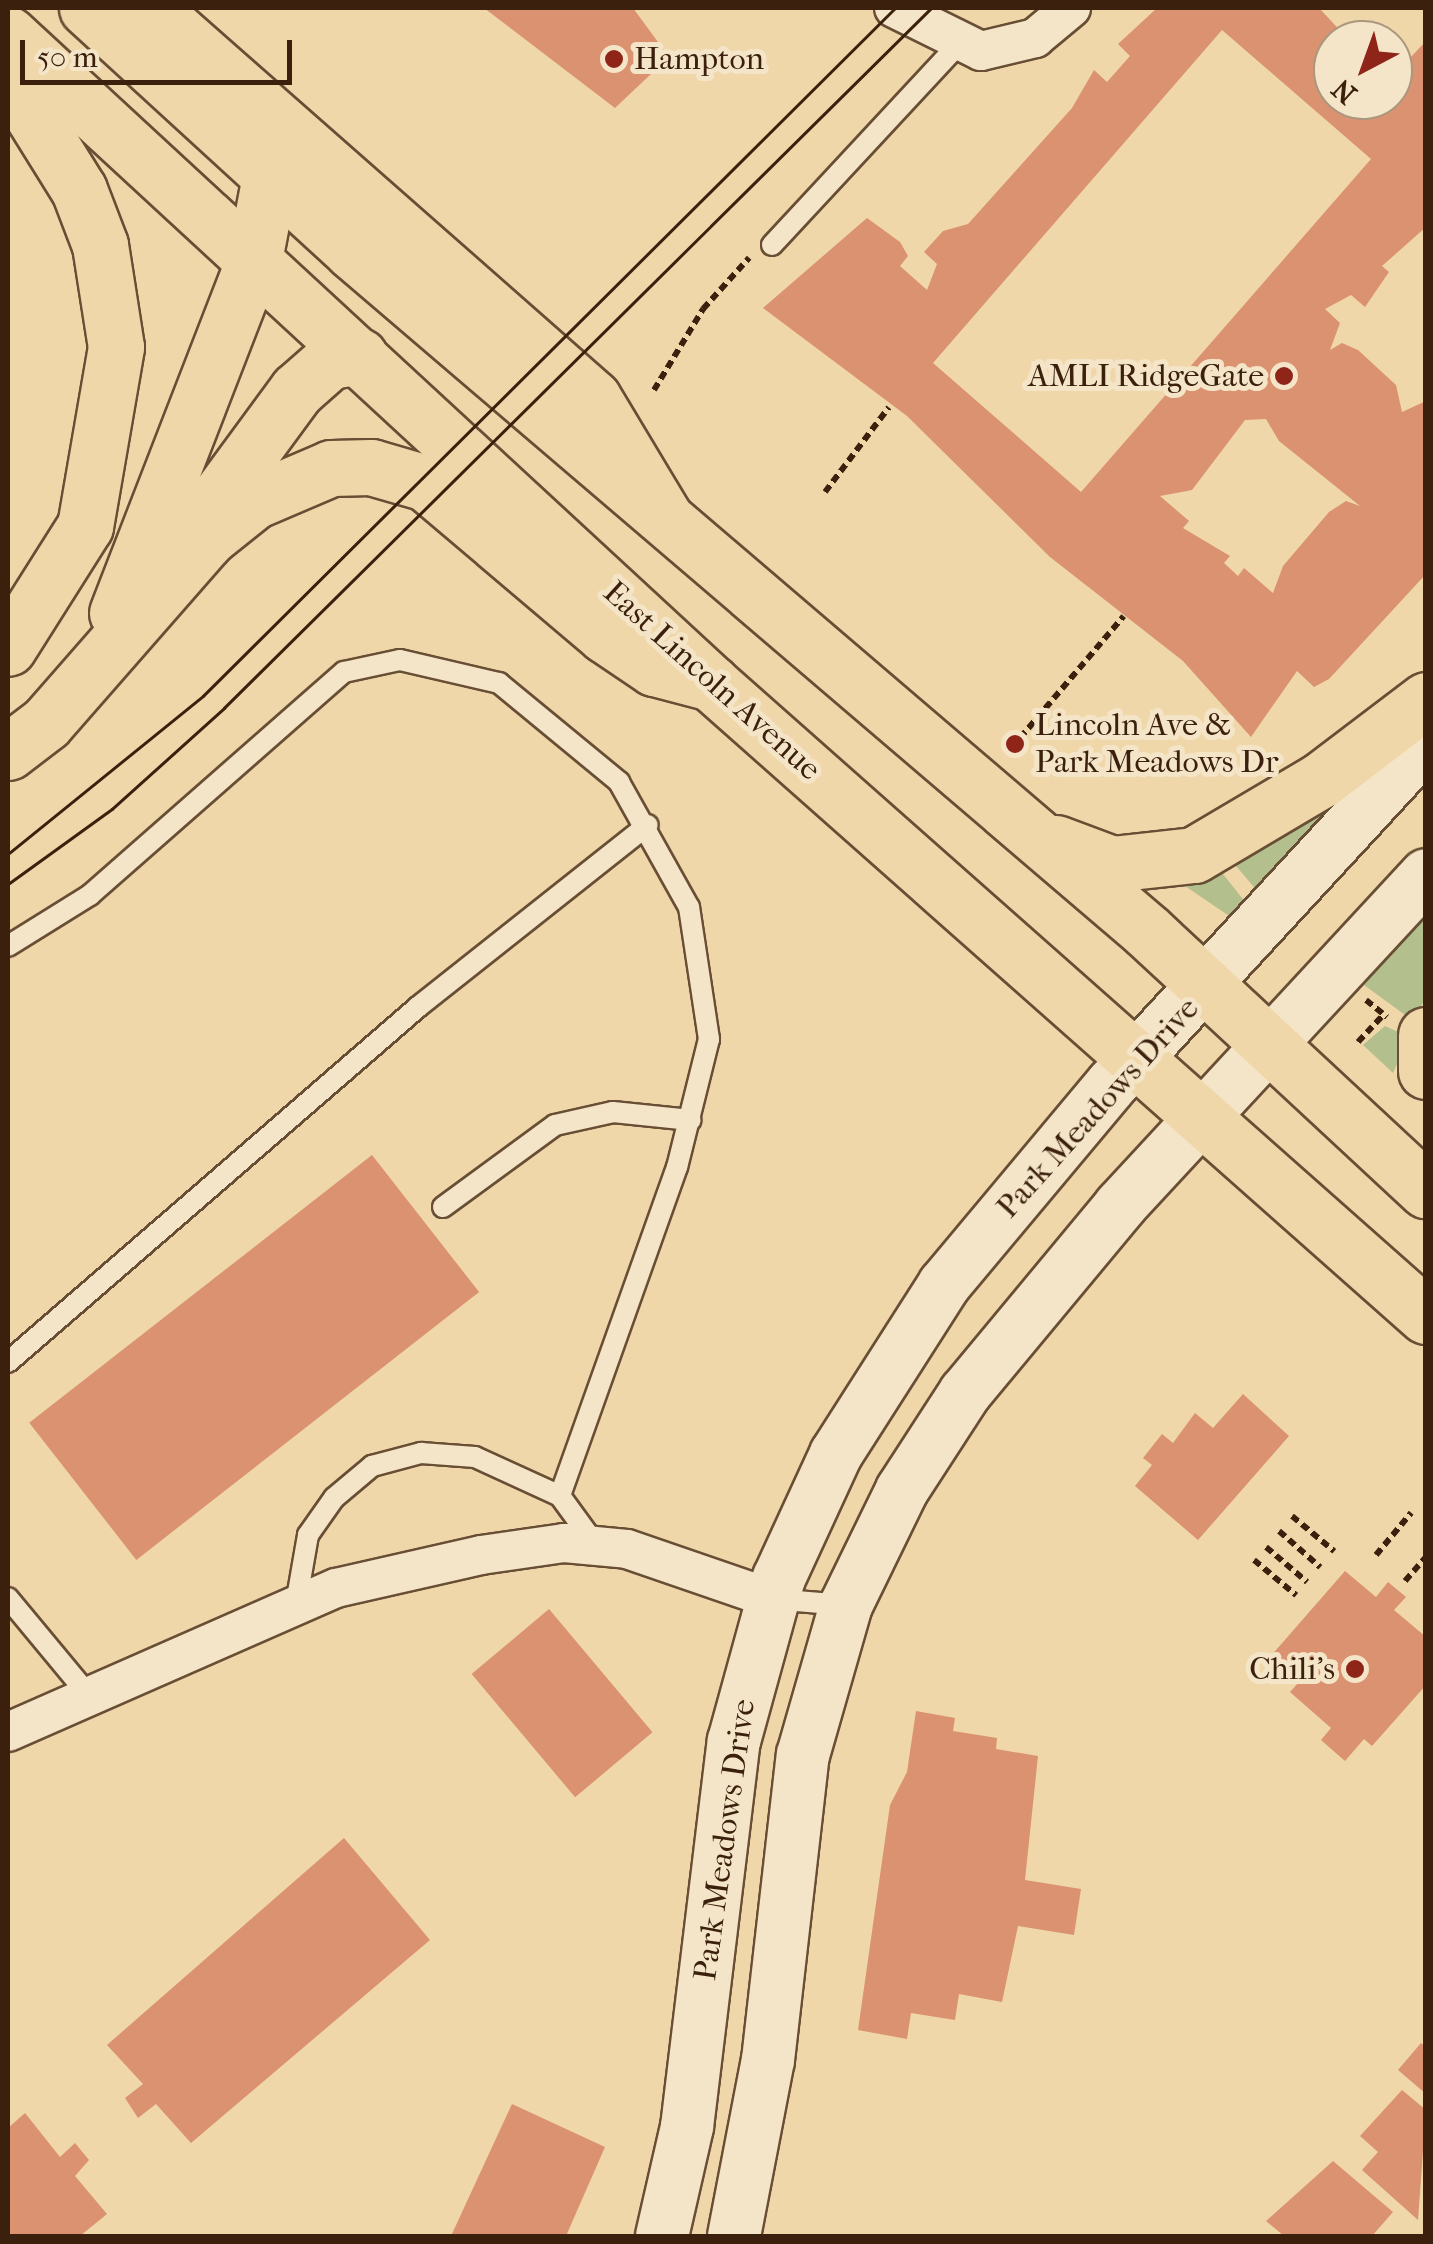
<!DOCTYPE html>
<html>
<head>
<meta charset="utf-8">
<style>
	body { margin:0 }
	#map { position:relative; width:1433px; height:2244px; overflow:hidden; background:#efd7aa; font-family:"IM FELL French Canon",serif }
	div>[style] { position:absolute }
	.green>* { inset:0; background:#b3bf8d }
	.building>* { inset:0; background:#da9270; transform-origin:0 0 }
	.path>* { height:6px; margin-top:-3px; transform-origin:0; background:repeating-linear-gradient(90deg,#3b210d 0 8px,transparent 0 13px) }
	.roads { filter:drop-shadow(2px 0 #684e34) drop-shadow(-2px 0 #684e34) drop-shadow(0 2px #684e34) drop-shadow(0 -2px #684e34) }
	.lane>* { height:20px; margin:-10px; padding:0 10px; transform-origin:10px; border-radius:10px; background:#f5e5c8 }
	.street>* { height:38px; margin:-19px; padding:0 19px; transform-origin:19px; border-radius:19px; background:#f5e5c8 }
	.secondary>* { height:52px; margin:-26px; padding:0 26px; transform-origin:26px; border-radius:26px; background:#f5e5c8 }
	.primary>* { height:55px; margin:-27.5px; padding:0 27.5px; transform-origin:27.5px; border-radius:27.5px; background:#efd7aa }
	.highway>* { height:55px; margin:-27.5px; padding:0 27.5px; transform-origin:27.5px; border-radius:27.5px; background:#efd7aa }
	.tram>* { height:2.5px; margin:-1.25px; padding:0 1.25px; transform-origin:1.25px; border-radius:1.25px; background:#3b210d }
	.dots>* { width:28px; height:28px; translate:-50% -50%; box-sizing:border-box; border:5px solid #f5e5c8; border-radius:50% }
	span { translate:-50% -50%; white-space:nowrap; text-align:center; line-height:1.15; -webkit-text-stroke:10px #f5e5c8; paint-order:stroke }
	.poi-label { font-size:32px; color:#3b210d }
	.left { translate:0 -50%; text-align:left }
	.right { translate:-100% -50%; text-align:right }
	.street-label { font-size:32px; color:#3b210d }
	.frame { position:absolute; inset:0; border:10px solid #3b210d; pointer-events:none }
	.north { position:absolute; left:1313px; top:20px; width:100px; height:100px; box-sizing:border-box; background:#f5e5c8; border:2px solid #ab977d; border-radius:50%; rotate:221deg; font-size:28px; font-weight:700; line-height:40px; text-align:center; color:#3b210d }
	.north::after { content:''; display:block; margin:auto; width:35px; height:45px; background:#8f2418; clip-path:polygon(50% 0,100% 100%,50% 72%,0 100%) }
	.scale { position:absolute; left:20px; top:40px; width:272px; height:45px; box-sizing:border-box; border:5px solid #3b210d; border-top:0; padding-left:12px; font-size:30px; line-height:35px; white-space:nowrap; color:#3b210d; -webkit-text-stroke:8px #f5e5c8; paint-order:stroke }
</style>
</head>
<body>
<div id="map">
	<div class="green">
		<i style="clip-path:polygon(1380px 751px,1266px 901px,1229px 858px)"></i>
		<i style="clip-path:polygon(1215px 864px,1246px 903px,1241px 924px,1185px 886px)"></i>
		<i style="clip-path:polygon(1425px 915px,1425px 1000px,1412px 1020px,1364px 985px)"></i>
		<i style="clip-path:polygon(1385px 1026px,1409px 1037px,1393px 1073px,1363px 1045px)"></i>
	</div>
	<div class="building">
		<i style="clip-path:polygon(484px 8px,633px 8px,669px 57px,615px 108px)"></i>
		<i style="clip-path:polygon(evenodd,1157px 8px,1319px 8px,1349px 40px,1333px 40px,1333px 100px,1393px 100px,1393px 76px,1426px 41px,1426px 227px,1382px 266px,1389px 272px,1365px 307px,1351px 295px,1325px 309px,1340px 323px,1330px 350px,1342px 343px,1358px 350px,1396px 385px,1402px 412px,1426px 401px,1426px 574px,1329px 679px,1314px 687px,1297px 671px,1251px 737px,1183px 661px,1050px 557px,907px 416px,763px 308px,867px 218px,900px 242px,908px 256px,900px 266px,927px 290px,937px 264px,924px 252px,943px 231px,968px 224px,1072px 108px,1094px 70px,1107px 82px,1130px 56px,1118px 44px,1157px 8px,1222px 30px,1371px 159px,1081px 492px,933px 363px,1222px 30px,1157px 8px,1266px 419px,1279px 441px,1360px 506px,1346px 501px,1329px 512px,1283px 566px,1273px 593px,1244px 568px,1238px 576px,1224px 563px,1230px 556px,1183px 528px,1189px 521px,1160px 496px,1192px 490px,1245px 420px,1266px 419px)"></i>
		<i style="left:372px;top:1155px;width:174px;height:435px;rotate:52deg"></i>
		<i style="clip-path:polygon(1243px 1394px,1289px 1436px,1198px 1540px,1135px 1486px,1152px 1465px,1143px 1458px,1162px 1434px,1173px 1443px,1195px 1413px,1213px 1428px)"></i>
		<i style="clip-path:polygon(1345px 1571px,1376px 1597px,1388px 1582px,1406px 1597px,1394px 1610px,1426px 1637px,1426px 1685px,1372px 1746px,1364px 1739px,1345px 1761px,1321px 1740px,1331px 1728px,1290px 1692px,1299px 1682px,1270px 1657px)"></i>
		<i style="left:549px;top:1609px;width:161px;height:101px;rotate:50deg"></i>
		<i style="clip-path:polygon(916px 1711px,955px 1718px,953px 1731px,997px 1738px,996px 1749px,1038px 1756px,1025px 1880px,1081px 1889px,1074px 1935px,1018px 1926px,1002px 2002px,959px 1994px,955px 2020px,911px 2013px,907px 2039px,858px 2030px,890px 1805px,907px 1772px)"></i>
		<i style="clip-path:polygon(344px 1838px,430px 1940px,191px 2143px,156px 2104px,138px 2118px,125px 2098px,143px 2084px,107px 2045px)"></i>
		<i style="clip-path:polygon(1421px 2043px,1426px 2047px,1426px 2094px,1398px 2070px)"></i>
		<i style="clip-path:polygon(1402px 2090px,1426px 2110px,1418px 2220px,1362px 2170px,1378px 2152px,1360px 2136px)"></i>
		<i style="clip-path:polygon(512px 2104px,605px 2147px,566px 2236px,451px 2236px)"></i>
		<i style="clip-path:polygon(25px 2113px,60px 2157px,75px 2143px,89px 2160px,75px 2176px,107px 2214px,80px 2236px,8px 2236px,8px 2128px)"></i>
		<i style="clip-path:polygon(1333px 2161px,1393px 2212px,1372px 2236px,1284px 2236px,1266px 2221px)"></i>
	</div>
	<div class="path">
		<i style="left:654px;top:390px;width:95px;rotate:-58.8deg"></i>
		<i style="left:703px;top:309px;width:69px;rotate:-48deg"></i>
		<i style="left:825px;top:492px;width:106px;rotate:-53deg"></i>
		<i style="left:1020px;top:738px;width:160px;rotate:-49.6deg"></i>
		<i style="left:1366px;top:1000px;width:27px;rotate:39deg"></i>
		<i style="left:1358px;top:1042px;width:37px;rotate:-47deg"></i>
		<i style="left:1292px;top:1516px;width:55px;rotate:39.8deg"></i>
		<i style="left:1279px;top:1531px;width:55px;rotate:41.3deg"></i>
		<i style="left:1266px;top:1547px;width:54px;rotate:40.5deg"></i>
		<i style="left:1376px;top:1555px;width:55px;rotate:-50.2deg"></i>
		<i style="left:1254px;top:1560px;width:55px;rotate:39.8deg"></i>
		<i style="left:1405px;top:1581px;width:32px;rotate:-49deg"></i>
	</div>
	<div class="roads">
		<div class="lane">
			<i style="left:772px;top:245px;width:273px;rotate:-47.1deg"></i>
			<i style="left:8px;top:946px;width:97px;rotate:-31.9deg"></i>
			<i style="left:90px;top:895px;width:338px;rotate:-41.3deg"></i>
			<i style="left:344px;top:672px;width:57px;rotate:-12.1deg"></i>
			<i style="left:400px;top:660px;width:102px;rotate:13.1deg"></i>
			<i style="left:499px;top:683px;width:156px;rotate:39.5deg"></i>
			<i style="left:619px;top:782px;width:143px;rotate:60.8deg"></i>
			<i style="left:689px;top:907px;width:134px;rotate:81.4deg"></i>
			<i style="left:709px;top:1039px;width:132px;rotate:104deg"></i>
			<i style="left:677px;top:1167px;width:349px;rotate:109.6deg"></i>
			<i style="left:443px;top:1207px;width:139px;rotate:-36.2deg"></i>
			<i style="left:555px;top:1125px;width:59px;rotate:-12.6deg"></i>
			<i style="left:613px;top:1112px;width:78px;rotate:5.9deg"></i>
			<i style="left:8px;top:1362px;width:542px;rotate:-40.89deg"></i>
			<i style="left:418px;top:1007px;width:293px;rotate:-38.4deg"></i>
			<i style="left:8px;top:1598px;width:122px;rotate:50.3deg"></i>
			<i style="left:773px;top:1599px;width:71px;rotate:4.8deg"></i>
			<i style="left:296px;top:1604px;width:70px;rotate:-80.1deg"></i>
			<i style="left:308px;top:1535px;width:45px;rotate:-54.9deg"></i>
			<i style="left:334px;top:1498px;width:50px;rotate:-40.1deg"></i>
			<i style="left:372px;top:1466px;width:51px;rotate:-14.9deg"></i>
			<i style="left:421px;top:1453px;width:54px;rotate:4.2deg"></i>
			<i style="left:475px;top:1457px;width:94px;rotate:24.6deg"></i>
			<i style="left:560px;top:1496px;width:59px;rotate:53.9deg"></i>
		</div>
		<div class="street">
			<i style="left:894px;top:8px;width:97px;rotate:26.3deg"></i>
			<i style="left:981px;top:51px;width:56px;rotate:-13.5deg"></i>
			<i style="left:1035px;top:38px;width:47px;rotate:-39.8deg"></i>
			<i style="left:8px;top:1732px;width:358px;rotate:-23.7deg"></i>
			<i style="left:336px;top:1588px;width:149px;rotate:-12.8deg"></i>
			<i style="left:481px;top:1555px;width:84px;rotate:-8.2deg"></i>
			<i style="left:564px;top:1543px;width:63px;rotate:5.4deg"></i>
			<i style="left:627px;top:1549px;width:153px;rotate:19deg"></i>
		</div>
		<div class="secondary">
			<i style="left:662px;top:2236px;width:112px;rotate:-77.1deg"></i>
			<i style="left:687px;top:2127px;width:389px;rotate:-83.1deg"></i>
			<i style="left:734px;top:1741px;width:169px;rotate:-74.6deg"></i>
			<i style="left:779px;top:1578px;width:136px;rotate:-65.3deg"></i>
			<i style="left:836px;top:1454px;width:201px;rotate:-57.4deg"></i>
			<i style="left:944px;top:1285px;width:263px;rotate:-50.1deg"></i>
			<i style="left:1113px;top:1083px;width:461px;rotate:-47.3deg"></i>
			<i style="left:734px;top:2236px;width:179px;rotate:-79.1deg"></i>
			<i style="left:768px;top:2060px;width:307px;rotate:-83.5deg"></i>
			<i style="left:803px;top:1755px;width:156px;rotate:-74deg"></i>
			<i style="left:846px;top:1605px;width:128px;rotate:-64deg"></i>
			<i style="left:902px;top:1490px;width:116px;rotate:-57deg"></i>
			<i style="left:965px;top:1393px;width:243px;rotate:-50.3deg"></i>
			<i style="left:1120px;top:1206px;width:451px;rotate:-47.2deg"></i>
		</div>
		<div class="primary">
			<i style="left:87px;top:8px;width:360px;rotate:42.5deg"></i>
			<i style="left:352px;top:251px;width:1046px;rotate:40.54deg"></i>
			<i style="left:1147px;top:931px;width:381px;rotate:42.9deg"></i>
			<i style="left:8px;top:34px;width:957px;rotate:42.71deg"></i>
			<i style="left:711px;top:683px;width:955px;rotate:41.52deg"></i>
			<i style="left:1056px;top:843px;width:60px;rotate:20.6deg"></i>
			<i style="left:1112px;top:864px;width:82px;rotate:-6.3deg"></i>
			<i style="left:1194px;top:855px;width:147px;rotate:-30.6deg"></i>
			<i style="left:1321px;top:780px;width:132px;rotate:-37.3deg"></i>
			<i style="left:1426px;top:1035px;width:36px;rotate:90deg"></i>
		</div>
		<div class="highway">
			<i style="left:150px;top:8px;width:590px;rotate:41.36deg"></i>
			<i style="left:593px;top:398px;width:140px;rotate:59deg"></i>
			<i style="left:8px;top:76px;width:134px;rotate:58.1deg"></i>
			<i style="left:79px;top:190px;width:59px;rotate:69.1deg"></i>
			<i style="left:100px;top:245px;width:103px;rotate:81.1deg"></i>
			<i style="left:116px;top:347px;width:182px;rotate:99.8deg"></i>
			<i style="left:85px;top:526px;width:144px;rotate:122.3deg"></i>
			<i style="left:194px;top:530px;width:174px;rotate:-53.7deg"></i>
			<i style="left:297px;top:390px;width:44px;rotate:-41.3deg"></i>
			<i style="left:330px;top:361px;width:30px;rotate:-9deg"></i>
			<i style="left:117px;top:613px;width:379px;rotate:-68.8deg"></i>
			<i style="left:254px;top:260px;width:86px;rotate:-79.2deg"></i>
			<i style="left:8px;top:752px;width:48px;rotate:-37.3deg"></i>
			<i style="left:46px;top:723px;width:247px;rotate:-48.8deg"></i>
			<i style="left:209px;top:537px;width:58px;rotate:-38.7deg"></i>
			<i style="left:254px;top:501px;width:84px;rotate:-23.2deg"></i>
			<i style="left:331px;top:468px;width:40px;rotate:-1.4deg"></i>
			<i style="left:371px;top:467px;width:57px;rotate:16.2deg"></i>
			<i style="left:426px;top:483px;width:235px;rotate:40.3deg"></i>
			<i style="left:605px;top:635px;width:59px;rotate:34deg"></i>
			<i style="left:654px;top:668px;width:59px;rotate:14.7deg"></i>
		</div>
	</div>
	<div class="tram">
		<i style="left:8px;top:854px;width:251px;rotate:-39deg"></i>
		<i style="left:203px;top:696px;width:976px;rotate:-44.83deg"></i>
		<i style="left:8px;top:884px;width:128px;rotate:-35.8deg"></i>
		<i style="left:112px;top:809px;width:151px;rotate:-42deg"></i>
		<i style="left:224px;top:708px;width:995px;rotate:-44.71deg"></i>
	</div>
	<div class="dots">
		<i style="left:614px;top:59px;background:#8f2418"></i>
		<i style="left:1284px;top:376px;background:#8f2418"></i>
		<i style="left:1015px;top:744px;background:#8f2418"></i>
		<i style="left:1355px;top:1669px;background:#8f2418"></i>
	</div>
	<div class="poi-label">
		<span class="left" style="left:634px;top:59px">Hampton</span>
		<span class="right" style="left:1264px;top:376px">AMLI RidgeGate</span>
		<span class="left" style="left:1035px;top:744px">Lincoln Ave &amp;<br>Park Meadows Dr</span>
		<span class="right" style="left:1335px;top:1669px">Chili's</span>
	</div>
	<div class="street-label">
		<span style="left:712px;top:681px;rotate:42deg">East Lincoln Avenue</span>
		<span style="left:1098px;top:1108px;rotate:-48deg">Park Meadows Drive</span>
		<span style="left:725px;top:1840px;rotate:-82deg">Park Meadows Drive</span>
	</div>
	<div class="frame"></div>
	<div class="north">N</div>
	<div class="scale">50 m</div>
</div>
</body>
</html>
